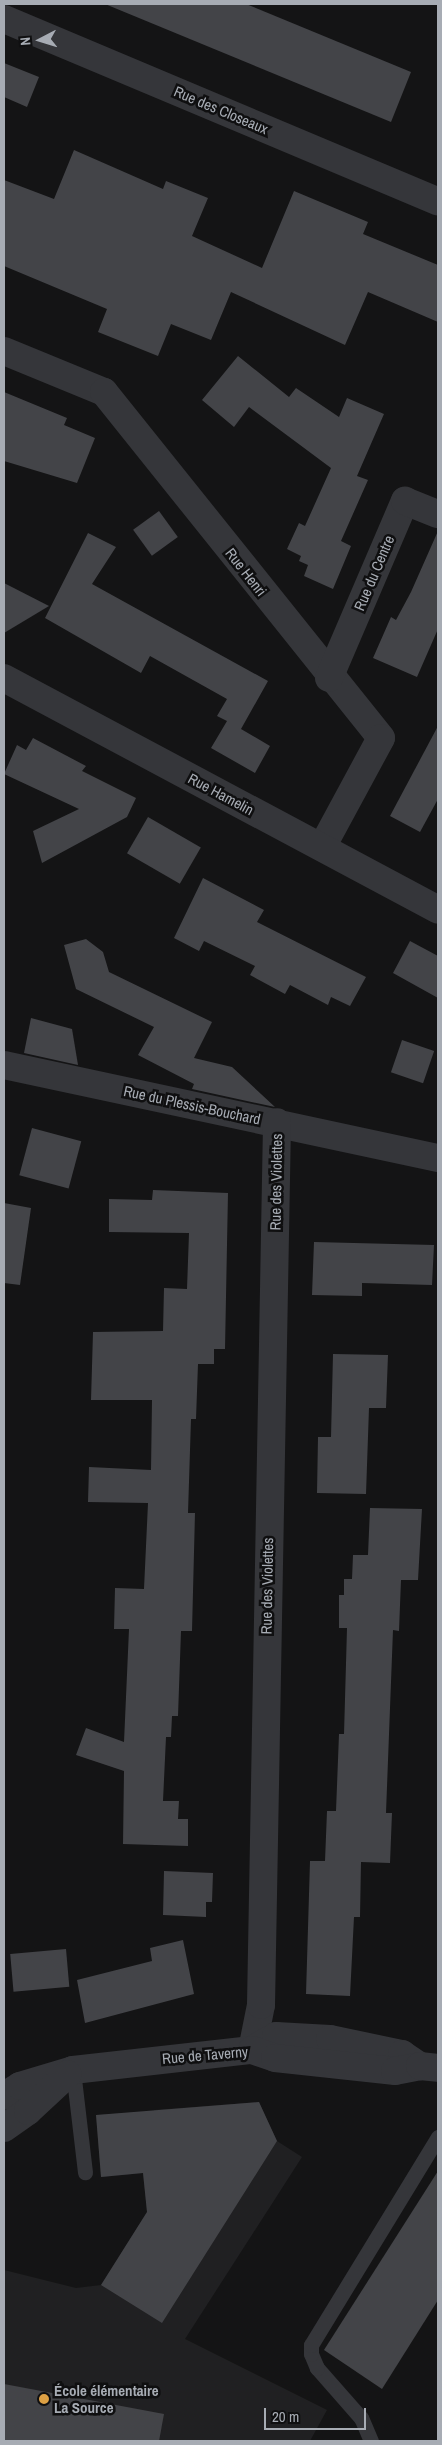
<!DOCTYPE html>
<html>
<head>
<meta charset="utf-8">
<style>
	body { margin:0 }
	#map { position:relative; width:442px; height:2445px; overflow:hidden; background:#141415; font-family:"Archivo Narrow",sans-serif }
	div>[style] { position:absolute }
	.built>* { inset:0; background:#202022 }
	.building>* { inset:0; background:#434448; transform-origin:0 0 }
	.service>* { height:15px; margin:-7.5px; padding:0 7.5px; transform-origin:7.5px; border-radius:7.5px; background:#35363a }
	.minor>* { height:28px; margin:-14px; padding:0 14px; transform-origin:14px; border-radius:14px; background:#35363a }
	.dots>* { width:14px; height:14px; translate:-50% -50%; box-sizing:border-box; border:2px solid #0f0f10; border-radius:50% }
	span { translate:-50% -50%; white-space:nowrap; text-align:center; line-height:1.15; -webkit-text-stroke:5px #0f0f10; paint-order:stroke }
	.street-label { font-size:15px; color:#a7acb4 }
	.poi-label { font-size:15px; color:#a7acb4; font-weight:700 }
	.left { translate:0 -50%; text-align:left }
	.frame { position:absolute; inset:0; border:5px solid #a7acb4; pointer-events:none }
	.north { position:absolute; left:15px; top:15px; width:50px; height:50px; -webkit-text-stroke:4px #0f0f10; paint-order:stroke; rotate:265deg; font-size:14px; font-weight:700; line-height:20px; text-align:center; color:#a7acb4 }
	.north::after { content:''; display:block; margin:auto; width:18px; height:22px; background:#a7acb4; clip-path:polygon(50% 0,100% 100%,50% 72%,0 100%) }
	.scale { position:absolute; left:264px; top:2408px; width:102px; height:22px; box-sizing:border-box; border:2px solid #a7acb4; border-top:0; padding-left:6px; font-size:15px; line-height:18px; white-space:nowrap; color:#a7acb4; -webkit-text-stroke:4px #0f0f10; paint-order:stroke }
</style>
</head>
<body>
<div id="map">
	<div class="built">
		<i style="clip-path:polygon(259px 2102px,277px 2141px,302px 2157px,185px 2339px,327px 2410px,310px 2441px,4px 2441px,4px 2270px,76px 2288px,101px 2285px,147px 2212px,143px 2173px,101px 2177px,96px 2115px,141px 2112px,154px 2116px,154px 2110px)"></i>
	</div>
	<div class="building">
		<i style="clip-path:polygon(105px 4px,246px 4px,411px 72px,391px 122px)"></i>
		<i style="clip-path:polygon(4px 63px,39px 77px,27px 107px,4px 97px)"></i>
		<i style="clip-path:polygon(74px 150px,163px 189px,166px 181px,208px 198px,192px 236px,262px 268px,294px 191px,368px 222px,363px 234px,438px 265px,438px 322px,368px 292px,345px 345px,231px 292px,211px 340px,171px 324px,158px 356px,98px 332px,107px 309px,4px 266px,4px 180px,54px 199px)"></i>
		<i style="clip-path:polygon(238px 356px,289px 397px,296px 388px,339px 417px,347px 398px,384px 414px,357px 476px,368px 480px,341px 541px,351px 546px,333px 589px,304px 576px,308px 565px,299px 561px,301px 556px,287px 549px,299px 523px,305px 526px,331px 468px,249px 407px,234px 427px,202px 400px)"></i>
		<i style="clip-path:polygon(4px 392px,67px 418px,64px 425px,95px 438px,77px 483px,4px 461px)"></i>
		<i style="left:159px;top:511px;width:32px;height:32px;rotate:54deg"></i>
		<i style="clip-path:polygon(438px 531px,438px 629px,417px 677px,373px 658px,391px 617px,396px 620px,411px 592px)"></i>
		<i style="clip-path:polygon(88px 533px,116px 547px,92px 584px,268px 681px,241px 729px,270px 746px,255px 773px,211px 748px,227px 721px,217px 716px,227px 699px,150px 656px,141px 673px,45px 618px)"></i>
		<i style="clip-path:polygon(4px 583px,49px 606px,4px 633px)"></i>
		<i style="clip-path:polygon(438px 726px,438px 799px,420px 832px,390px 816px)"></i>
		<i style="clip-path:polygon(33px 738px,86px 766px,82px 771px,136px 798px,127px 817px,42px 863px,33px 831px,79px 809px,4px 774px,17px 745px,26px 750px)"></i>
		<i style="left:148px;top:817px;width:61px;height:42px;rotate:30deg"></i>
		<i style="clip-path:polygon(203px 878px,264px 910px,257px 922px,366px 977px,350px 1006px,331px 997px,328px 1005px,290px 985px,285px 994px,250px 975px,255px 966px,204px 941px,199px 951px,174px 938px)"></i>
		<i style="clip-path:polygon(86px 939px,103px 952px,109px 972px,212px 1022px,194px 1058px,232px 1067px,275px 1107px,192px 1089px,194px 1084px,138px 1055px,154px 1027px,76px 989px,64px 945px)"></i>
		<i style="clip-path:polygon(410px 941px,438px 956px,438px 998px,393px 973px)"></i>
		<i style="clip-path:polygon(31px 1018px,72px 1029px,78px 1065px,24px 1053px)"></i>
		<i style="left:402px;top:1040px;width:34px;height:34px;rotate:19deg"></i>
		<i style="left:32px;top:1128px;width:51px;height:49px;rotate:15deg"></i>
		<i style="clip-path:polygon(153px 1190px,228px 1193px,225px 1349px,214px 1349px,214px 1364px,198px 1364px,196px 1419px,191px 1419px,188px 1513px,195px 1513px,192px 1631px,181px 1631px,178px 1716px,172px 1716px,171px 1737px,166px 1737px,163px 1801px,179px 1801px,178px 1819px,188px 1819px,188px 1846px,123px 1844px,124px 1771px,76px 1755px,86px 1728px,124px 1742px,129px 1629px,114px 1629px,115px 1588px,144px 1589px,148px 1503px,88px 1502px,89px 1467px,151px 1470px,152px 1400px,91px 1400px,93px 1332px,163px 1331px,164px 1288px,187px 1289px,189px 1233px,109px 1232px,109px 1199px,152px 1200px)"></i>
		<i style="clip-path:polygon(4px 1203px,31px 1208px,20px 1285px,4px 1283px)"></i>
		<i style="clip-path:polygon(314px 1242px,434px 1245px,432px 1285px,362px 1283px,362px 1296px,312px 1295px)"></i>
		<i style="clip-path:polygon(333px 1354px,388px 1355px,386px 1408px,369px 1408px,366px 1494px,317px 1493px,318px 1437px,331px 1437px)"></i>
		<i style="clip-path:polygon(370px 1508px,422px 1509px,418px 1580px,401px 1580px,399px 1631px,393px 1630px,386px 1813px,392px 1813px,390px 1863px,361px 1862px,360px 1917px,354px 1917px,350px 1996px,306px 1994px,310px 1861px,325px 1861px,327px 1811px,336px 1811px,339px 1734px,344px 1734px,347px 1628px,339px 1628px,339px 1595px,344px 1595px,344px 1579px,352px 1579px,353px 1555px,368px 1555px)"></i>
		<i style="clip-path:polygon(164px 1871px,213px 1873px,212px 1902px,206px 1902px,206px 1917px,163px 1915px)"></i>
		<i style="clip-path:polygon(183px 1940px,194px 1994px,85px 2023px,77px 1980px,152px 1961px,150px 1948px)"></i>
		<i style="left:66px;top:1949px;width:38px;height:56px;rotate:85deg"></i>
		<i style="clip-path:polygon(259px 2102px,277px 2141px,162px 2323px,101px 2285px,147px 2212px,143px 2173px,101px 2177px,96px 2115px)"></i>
		<i style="clip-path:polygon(438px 2171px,438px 2300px,382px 2389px,324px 2350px)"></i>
		<i style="clip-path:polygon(4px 2384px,164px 2414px,159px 2441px,4px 2441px)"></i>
	</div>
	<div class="service">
		<i style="left:73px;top:2070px;width:103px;rotate:83.3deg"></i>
		<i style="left:371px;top:2441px;width:25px;rotate:-113deg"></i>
		<i style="left:361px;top:2418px;width:67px;rotate:-131.3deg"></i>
		<i style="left:317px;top:2368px;width:15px;rotate:-113deg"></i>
		<i style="left:311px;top:2354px;width:9px;rotate:-90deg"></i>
		<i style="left:311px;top:2345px;width:244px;rotate:-58.6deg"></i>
	</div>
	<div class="minor">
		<i style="left:4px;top:19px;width:471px;rotate:22.8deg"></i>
		<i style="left:4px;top:351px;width:108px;rotate:22.3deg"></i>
		<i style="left:104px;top:392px;width:443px;rotate:51.3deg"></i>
		<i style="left:381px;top:738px;width:124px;rotate:118.4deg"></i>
		<i style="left:4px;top:678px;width:492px;rotate:28.1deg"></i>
		<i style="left:329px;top:678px;width:193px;rotate:-66.8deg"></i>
		<i style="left:405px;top:501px;width:35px;rotate:22deg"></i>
		<i style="left:4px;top:1065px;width:444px;rotate:12.1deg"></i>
		<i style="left:252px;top:2050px;width:46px;rotate:-78.7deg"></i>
		<i style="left:261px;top:2005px;width:883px;rotate:-88.96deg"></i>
		<i style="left:252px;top:2050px;width:28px;rotate:-30deg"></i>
		<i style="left:276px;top:2036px;width:54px;rotate:3.2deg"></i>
		<i style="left:330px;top:2039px;width:74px;rotate:11.8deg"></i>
		<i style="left:402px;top:2054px;width:22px;rotate:34deg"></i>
		<i style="left:4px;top:2096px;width:19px;rotate:-32deg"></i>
		<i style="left:20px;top:2086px;width:55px;rotate:-16.8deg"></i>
		<i style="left:73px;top:2070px;width:180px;rotate:-6.4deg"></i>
		<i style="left:252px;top:2050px;width:24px;rotate:19deg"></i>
		<i style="left:275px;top:2058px;width:121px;rotate:6.2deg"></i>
		<i style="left:395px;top:2071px;width:25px;rotate:-11deg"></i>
		<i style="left:420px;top:2066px;width:18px;rotate:6deg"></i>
		<i style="left:4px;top:2128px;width:29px;rotate:-35deg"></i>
		<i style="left:28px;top:2111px;width:54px;rotate:-42.8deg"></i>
	</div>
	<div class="dots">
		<i style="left:44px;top:2399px;background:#dda044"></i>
	</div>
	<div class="street-label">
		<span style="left:221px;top:110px;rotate:23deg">Rue des Closeaux</span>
		<span style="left:246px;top:572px;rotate:52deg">Rue Henri</span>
		<span style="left:374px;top:573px;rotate:-67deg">Rue du Centre</span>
		<span style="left:221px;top:794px;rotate:28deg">Rue Hamelin</span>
		<span style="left:192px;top:1105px;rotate:12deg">Rue du Plessis-Bouchard</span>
		<span style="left:276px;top:1182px;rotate:-89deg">Rue des Violettes</span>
		<span style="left:267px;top:1586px;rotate:-89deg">Rue des Violettes</span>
		<span style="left:205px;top:2055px;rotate:-5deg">Rue de Taverny</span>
	</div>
	<div class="poi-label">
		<span class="left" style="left:54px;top:2399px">École élémentaire<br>La Source</span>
	</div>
	<div class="frame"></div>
	<div class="north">N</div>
	<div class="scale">20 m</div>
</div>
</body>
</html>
